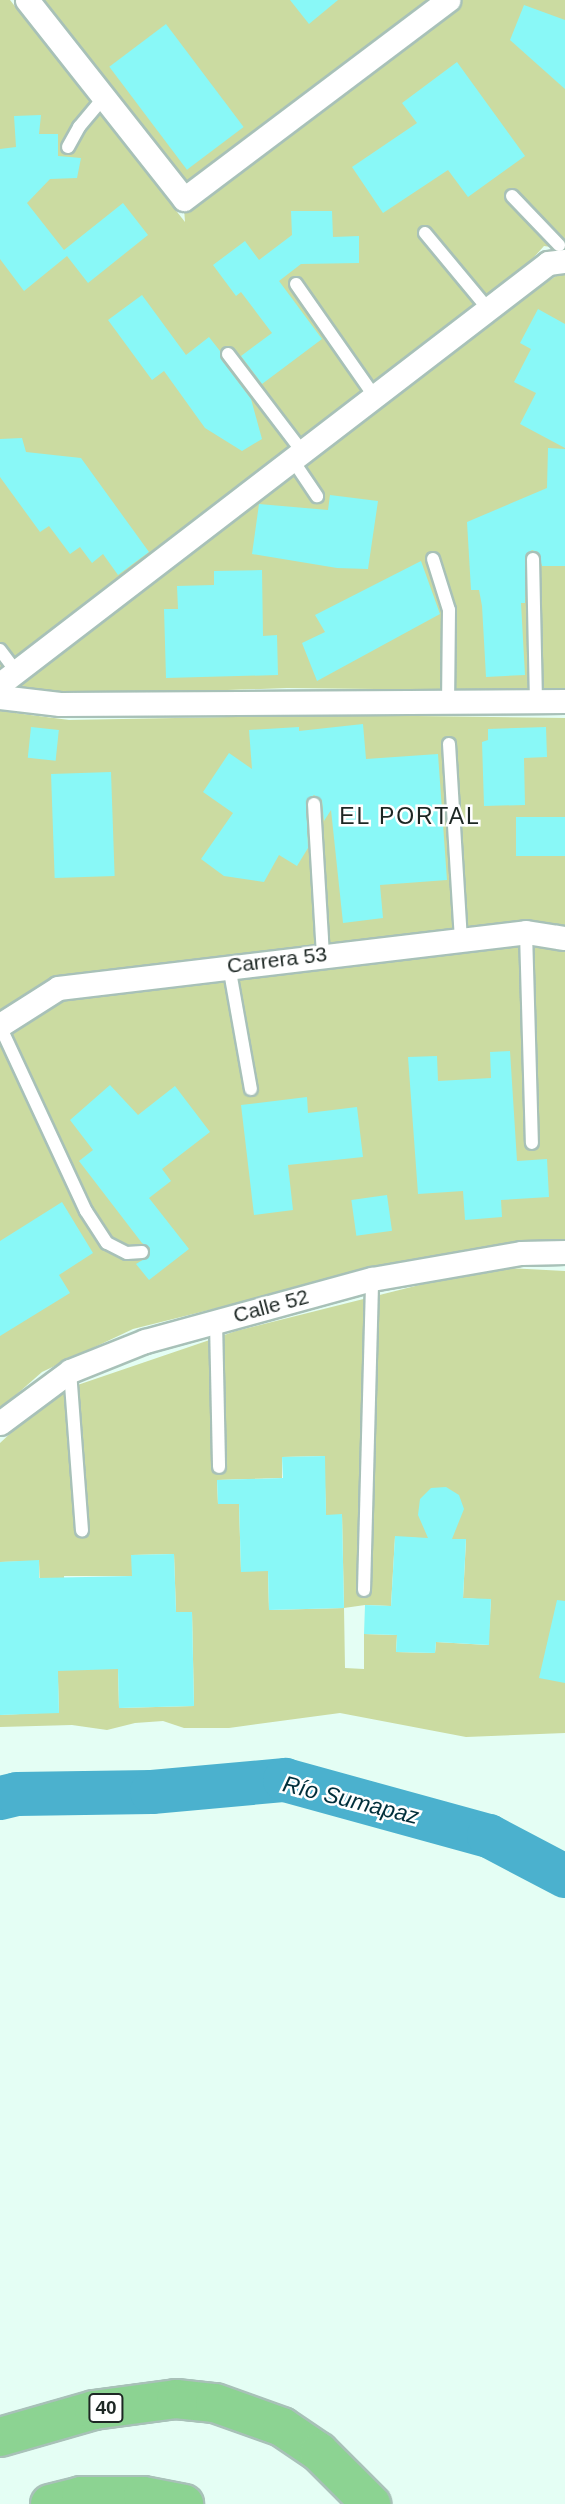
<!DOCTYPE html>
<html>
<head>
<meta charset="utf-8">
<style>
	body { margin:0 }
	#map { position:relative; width:565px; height:2504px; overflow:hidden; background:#e4fef4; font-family:Helvetica,sans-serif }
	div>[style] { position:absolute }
	.green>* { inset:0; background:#cbdba1 }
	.river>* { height:44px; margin:-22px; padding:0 22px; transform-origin:22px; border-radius:22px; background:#4bb1ce }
	.building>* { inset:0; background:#89f8f7; transform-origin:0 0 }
	.roads { filter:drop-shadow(2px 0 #a8c1b8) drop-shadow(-2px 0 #a8c1b8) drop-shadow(0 2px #a8c1b8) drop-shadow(0 -2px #a8c1b8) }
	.service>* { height:12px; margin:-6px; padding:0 6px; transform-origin:6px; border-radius:6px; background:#fff }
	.minor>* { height:23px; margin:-11.5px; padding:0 11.5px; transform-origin:11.5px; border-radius:11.5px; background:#fff }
	.trunk>* { height:38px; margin:-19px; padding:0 19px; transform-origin:19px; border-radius:19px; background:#8cd392 }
	span { translate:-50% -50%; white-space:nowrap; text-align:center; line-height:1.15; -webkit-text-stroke:5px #fff; paint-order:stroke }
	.shield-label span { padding:2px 5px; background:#fff; border:2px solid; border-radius:5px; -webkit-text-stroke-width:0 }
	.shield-label { font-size:19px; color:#1d2724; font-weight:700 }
	.street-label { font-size:21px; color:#1d2724 }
	.neighbourhood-label { font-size:23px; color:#1d2724; letter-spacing:2px }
	.water-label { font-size:23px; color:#002f3b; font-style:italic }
</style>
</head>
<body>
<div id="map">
	<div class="green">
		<i style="clip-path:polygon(0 0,10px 0,185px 222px,184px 208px,461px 0,565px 0,565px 249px,544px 246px,526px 266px,0 674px)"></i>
		<i style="clip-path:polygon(38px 0,432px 0,185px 188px)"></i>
		<i style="clip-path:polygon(565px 270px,565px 691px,287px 688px,55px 696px,18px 692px,15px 686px,21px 678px,253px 506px,476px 330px)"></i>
		<i style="clip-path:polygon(0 711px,69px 720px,342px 715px,565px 718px,565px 930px,57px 979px,0 1021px)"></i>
		<i style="clip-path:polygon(535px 941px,565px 947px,565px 1245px,518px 1244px,400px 1262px,133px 1329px,42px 1372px,0 1409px,0 1038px,48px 1005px,73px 993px)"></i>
		<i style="clip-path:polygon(evenodd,491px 1267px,565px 1271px,565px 1733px,466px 1737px,340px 1713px,229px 1728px,184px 1728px,163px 1721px,135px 1723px,107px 1730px,72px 1725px,0 1727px,0 1715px,59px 1712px,56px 1619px,41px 1619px,39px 1561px,0 1562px,0 1443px,54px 1393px,236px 1331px,491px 1267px,324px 1456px,326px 1515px,342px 1515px,344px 1608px,269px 1610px,268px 1571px,241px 1571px,239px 1504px,218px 1504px,217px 1480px,282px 1478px,282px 1457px,324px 1456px,491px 1267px,395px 1537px,466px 1540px,463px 1598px,491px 1600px,488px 1645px,436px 1642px,435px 1653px,396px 1652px,397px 1635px,364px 1634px,364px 1669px,345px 1668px,344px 1608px,365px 1605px,391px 1606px,395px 1537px,491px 1267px,174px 1554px,176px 1612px,192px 1612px,194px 1706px,119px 1708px,118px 1669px,66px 1602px,64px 1576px,132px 1576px,132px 1555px,174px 1554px)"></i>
	</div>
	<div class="river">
		<i style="left:0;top:1798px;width:17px;rotate:-13deg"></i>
		<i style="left:17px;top:1794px;width:135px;rotate:-0.8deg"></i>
		<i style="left:152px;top:1792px;width:134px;rotate:-5.2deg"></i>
		<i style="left:285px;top:1780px;width:212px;rotate:15.4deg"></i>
		<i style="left:489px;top:1836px;width:86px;rotate:27.8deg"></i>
	</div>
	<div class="building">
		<i style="clip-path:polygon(290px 0,338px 0,309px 24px)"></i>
		<i style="clip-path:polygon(524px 5px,565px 20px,565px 89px,510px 40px)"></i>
		<i style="left:166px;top:24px;width:129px;height:71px;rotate:53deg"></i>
		<i style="clip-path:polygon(457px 62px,525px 156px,468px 197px,448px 170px,383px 213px,352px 167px,417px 123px,402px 103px)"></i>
		<i style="clip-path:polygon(41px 115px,39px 134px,58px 134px,58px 156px,81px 158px,77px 178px,50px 179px,27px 203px,64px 250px,123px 203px,148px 235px,88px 283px,67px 256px,24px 291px,0 259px,0 149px,16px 147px,14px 116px)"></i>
		<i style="clip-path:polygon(291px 211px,332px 211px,333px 237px,359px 236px,359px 263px,301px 264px,279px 281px,322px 339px,262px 384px,241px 356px,272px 333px,241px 292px,236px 296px,213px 265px,245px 241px,259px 260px,292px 235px)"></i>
		<i style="clip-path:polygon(142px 295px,186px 355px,209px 337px,220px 351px,221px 359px,251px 399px,262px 439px,242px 451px,205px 428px,164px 371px,152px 380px,108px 320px)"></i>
		<i style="clip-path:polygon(538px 309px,565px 324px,565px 448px,520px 424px,536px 393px,514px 382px,531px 349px,520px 343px)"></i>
		<i style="clip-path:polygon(22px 438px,26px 452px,81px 458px,149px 552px,118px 575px,103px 554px,92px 563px,80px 547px,70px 554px,49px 526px,40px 532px,0 477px,0 439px)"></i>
		<i style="clip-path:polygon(548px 448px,565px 449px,565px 566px,542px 566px,538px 552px,532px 550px,526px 554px,525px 603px,521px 603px,525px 675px,486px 677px,482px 606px,479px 590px,471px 590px,467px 522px,547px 488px)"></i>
		<i style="clip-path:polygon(330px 495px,378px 501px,368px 569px,337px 568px,252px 554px,259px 504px,328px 510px)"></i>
		<i style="clip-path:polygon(421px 561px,440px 614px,317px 681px,302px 643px,325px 632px,315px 615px)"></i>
		<i style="clip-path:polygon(262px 570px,263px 636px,277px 635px,278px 675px,166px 678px,164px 609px,178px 609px,177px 586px,214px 585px,214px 571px)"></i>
		<i style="clip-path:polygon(363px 724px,366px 759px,438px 754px,447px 880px,380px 885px,383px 918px,343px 923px,331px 810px,324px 821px,322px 800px,314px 795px,306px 801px,308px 848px,297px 866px,279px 855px,264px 882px,224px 876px,201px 859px,233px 813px,203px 792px,229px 753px,252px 769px,249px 730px,299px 727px,299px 731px)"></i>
		<i style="left:31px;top:727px;width:28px;height:31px;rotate:6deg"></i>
		<i style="clip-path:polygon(546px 727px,547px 757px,524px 758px,525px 805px,484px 806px,482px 742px,488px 740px,488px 729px)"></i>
		<i style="left:111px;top:772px;width:104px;height:60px;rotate:88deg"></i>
		<i style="left:516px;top:817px;width:49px;height:39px"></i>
		<i style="clip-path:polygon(510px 1051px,517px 1161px,547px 1159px,549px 1197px,501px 1200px,502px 1217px,465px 1220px,463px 1191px,418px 1194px,408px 1057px,437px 1056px,438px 1081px,491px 1078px,490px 1052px)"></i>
		<i style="clip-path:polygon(110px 1085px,138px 1115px,175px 1086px,210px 1132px,162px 1169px,171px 1181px,149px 1198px,189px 1249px,149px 1280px,136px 1264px,149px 1256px,150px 1248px,142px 1243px,79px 1161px,93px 1150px,70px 1120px)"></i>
		<i style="clip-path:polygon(307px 1097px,308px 1113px,357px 1107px,363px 1157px,288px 1165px,293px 1210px,254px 1215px,241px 1105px)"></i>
		<i style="left:387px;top:1195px;width:36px;height:36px;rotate:82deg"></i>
		<i style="clip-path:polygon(62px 1202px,93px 1253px,59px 1275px,70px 1293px,0 1336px,0 1241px)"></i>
		<i style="clip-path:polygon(325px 1456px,326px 1515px,342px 1514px,344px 1608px,269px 1610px,268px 1571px,241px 1572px,239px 1504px,218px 1504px,217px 1480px,283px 1478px,282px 1457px)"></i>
		<i style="clip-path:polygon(446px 1487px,459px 1495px,464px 1509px,452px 1539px,466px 1539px,463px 1598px,491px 1599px,489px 1645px,436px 1642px,435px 1653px,396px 1652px,397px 1635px,364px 1634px,365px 1605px,391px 1606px,395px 1536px,428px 1538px,418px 1515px,420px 1499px,431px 1488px)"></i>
		<i style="clip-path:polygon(174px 1554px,176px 1612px,192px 1612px,194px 1706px,119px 1708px,118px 1669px,58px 1671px,59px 1713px,0 1715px,0 1562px,39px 1560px,39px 1578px,132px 1576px,131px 1555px)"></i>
		<i style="clip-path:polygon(557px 1600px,565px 1601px,565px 1683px,539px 1678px)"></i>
	</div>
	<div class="roads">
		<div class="service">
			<i style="left:68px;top:147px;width:23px;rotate:-61deg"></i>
			<i style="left:79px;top:127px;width:38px;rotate:-50deg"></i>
			<i style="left:512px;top:196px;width:68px;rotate:46.2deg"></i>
			<i style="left:425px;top:233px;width:99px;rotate:50.3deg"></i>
			<i style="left:296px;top:284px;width:136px;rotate:55.1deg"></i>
			<i style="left:228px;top:354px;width:122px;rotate:52.7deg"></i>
			<i style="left:292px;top:459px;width:45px;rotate:56deg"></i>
			<i style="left:433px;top:559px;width:53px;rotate:72.6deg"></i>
			<i style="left:449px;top:610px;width:91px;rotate:90.6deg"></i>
			<i style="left:533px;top:559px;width:142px;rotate:88.8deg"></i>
			<i style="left:0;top:650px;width:26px;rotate:53deg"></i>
			<i style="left:449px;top:744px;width:195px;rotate:86.5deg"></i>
			<i style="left:314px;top:804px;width:151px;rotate:86.6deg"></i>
			<i style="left:526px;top:932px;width:211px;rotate:88.4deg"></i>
			<i style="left:229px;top:966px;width:125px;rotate:79.9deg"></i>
			<i style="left:0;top:1026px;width:204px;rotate:65.1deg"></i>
			<i style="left:86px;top:1211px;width:38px;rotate:57deg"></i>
			<i style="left:107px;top:1243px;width:22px;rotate:27deg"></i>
			<i style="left:127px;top:1253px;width:15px;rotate:-4deg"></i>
			<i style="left:216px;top:1321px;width:146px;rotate:88.8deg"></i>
			<i style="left:70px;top:1371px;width:160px;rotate:85.7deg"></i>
			<i style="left:364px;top:1590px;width:311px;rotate:-88.5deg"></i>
		</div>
		<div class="minor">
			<i style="left:27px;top:0;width:253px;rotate:51.7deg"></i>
			<i style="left:184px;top:199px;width:331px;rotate:-37deg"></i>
			<i style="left:0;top:684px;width:691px;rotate:-37.53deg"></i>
			<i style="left:548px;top:263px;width:17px;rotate:-7deg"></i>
			<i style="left:0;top:697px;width:60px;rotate:6.7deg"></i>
			<i style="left:60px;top:704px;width:505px;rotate:-0.34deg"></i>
			<i style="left:0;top:1025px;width:69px;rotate:-32.5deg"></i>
			<i style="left:58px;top:988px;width:471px;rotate:-6.8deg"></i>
			<i style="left:526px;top:932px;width:39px;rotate:9deg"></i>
			<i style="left:0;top:1423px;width:87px;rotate:-36.6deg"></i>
			<i style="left:70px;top:1371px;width:81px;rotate:-21.8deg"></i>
			<i style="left:145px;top:1341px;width:235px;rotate:-15.3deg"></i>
			<i style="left:372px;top:1279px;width:151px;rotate:-9.9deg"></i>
			<i style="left:521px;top:1253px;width:44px;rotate:-1.3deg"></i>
		</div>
		<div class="trunk">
			<i style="left:0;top:2437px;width:98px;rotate:-16deg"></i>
			<i style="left:94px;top:2410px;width:83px;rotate:-7.6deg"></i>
			<i style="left:176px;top:2399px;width:39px;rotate:6deg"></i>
			<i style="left:215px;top:2403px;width:71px;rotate:19.7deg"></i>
			<i style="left:282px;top:2427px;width:45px;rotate:34deg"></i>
			<i style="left:319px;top:2452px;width:74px;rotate:45deg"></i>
			<i style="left:50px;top:2504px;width:32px;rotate:-14deg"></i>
			<i style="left:81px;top:2496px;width:62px"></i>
			<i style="left:143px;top:2496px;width:42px;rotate:11deg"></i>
		</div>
	</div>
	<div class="shield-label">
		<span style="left:106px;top:2408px">40</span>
	</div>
	<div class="street-label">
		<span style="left:277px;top:960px;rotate:-7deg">Carrera 53</span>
		<span style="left:271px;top:1306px;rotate:-15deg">Calle 52</span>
	</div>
	<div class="neighbourhood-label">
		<span style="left:410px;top:816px">EL PORTAL</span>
	</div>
	<div class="water-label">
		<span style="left:351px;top:1800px;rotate:14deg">Río Sumapaz</span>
	</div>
</div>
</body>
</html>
